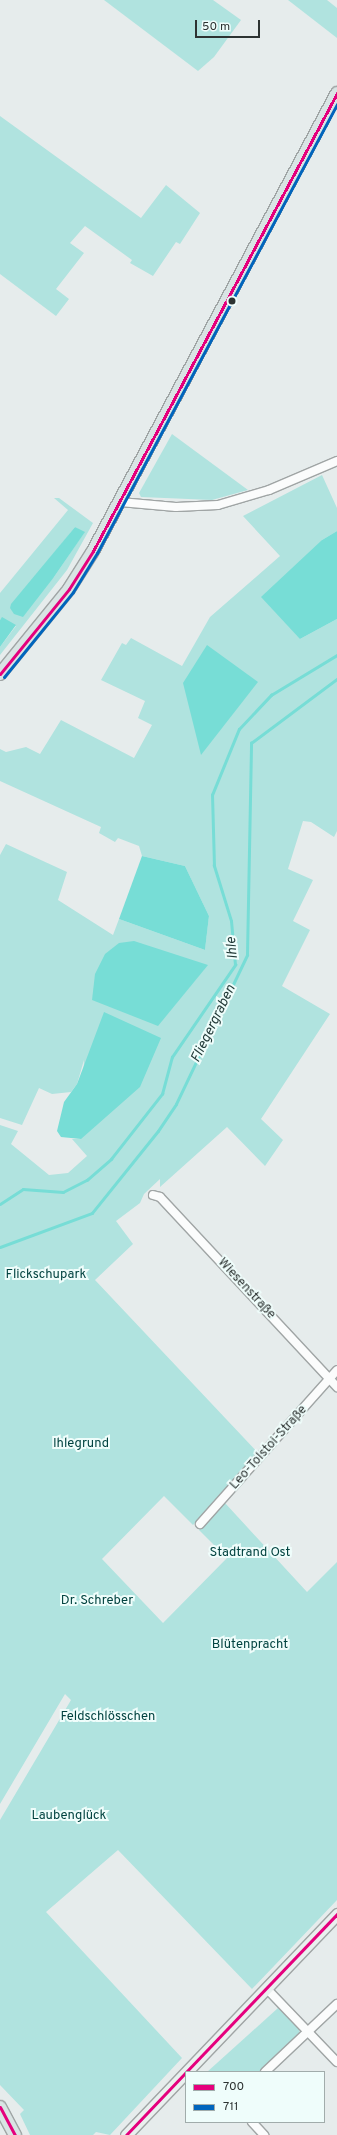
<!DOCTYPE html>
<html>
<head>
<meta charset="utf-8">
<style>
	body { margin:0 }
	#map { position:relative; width:337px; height:2135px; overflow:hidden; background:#e6ecec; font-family:Overpass,sans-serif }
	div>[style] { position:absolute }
	.green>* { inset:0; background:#b0e3df }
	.water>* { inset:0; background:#77ddd6 }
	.stream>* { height:2.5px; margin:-1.25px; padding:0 1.25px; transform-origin:1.25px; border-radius:1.25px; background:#77ddd6 }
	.roads { filter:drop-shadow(1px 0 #a0a5a5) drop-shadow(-1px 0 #a0a5a5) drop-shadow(0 1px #a0a5a5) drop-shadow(0 -1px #a0a5a5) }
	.street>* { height:8px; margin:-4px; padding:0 4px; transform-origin:4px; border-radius:4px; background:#fbfcfc }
	.secondary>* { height:11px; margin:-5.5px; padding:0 5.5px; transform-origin:5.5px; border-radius:5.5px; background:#eaf0ef }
	.primary>* { height:12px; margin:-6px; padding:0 6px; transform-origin:6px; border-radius:6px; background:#d9e4e4 }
	.bus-1>* { height:3px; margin:-1.5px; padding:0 1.5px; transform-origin:1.5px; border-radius:1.5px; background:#e5007d }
	.bus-2>* { height:3px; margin:-1.5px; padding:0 1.5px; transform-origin:1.5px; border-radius:1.5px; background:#0065bd }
	.dots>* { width:11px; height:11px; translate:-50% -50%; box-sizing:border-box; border:2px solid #effdfb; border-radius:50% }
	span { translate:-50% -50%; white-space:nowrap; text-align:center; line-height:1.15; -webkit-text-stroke:4px #effdfb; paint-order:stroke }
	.park-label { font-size:13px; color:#00423f }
	.street-label { font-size:13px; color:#2d3332 }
	.water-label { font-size:14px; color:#1f3735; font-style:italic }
	.legend { position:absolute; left:185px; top:2071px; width:140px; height:52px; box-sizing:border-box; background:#effdfb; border:1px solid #a1acab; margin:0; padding:5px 7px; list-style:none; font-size:12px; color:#2d3332 }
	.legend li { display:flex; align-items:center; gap:8px; height:20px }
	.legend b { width:20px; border:1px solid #a1acab }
	.scale { position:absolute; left:195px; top:20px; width:65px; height:18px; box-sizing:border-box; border:2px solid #2d3332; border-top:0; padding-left:5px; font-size:12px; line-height:14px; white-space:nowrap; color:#2d3332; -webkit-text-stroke:3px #effdfb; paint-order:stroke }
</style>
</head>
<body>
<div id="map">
	<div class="green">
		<i style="clip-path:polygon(104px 0,213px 0,241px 20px,214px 57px,198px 71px)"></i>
		<i style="clip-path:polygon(288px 0,327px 0,337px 8px,337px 38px)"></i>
		<i style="clip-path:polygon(0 116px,141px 218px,166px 185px,200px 213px,180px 244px,176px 242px,153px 276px,130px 263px,132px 260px,85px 226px,70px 243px,84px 253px,56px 289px,69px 299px,56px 316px,0 274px)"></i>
		<i style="clip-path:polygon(172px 434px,248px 490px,212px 500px,141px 497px,139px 493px)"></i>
		<i style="clip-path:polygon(322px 475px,337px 508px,337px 531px,322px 540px,300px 639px,337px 619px,337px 831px,334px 837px,311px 822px,303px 821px,288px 869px,313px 880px,293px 921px,310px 930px,282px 986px,330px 1014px,261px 1119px,283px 1140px,265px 1166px,227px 1127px,160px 1187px,160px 1179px,144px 1194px,140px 1203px,116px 1221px,133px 1244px,95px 1280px,259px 1454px,193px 1525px,164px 1496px,102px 1559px,163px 1623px,227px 1558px,199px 1530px,225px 1503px,307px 1592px,337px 1562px,337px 1900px,252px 1989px,118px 1850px,46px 1912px,182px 2058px,110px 2135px,96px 2132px,93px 2135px,30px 2135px,20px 2114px,24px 2110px,0 2085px,0 1820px,71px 1700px,65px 1694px,0 1804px,0 1125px,18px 1131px,11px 1144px,49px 1175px,68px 1173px,87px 1156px,72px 1139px,81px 1139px,84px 1060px,77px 1084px,71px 1092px,52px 1094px,39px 1088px,22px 1125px,0 1118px,0 855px,6px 844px,67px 872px,58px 900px,113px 935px,119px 919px,205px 950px,209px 916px,185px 866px,142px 856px,139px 846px,118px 838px,115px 842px,99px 833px,101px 827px,0 781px,0 749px,6px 752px,26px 747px,40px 754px,61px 720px,134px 758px,152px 725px,138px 718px,145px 701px,101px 680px,122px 643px,126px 645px,131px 638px,182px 666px,210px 617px,280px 556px,243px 516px)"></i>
		<i style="clip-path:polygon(evenodd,54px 498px,59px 498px,93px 523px,67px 570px,0 655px,0 647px,16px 626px,2px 618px,0 620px,0 593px,68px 510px,54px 498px,75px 527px,84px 533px,54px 577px,10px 608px,75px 527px)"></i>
		<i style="clip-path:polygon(278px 2008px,299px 2029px,300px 2034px,260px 2072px,207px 2072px)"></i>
	</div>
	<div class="water">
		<i style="clip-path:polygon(75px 527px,85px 532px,54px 577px,23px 617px,14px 614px,10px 608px,11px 604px)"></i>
		<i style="clip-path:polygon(337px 531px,337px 619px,300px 639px,261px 597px,322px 540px)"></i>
		<i style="clip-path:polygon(2px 617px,16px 625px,0 647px,0 620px)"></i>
		<i style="clip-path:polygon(207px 645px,258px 682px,201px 755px,183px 683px)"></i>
		<i style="clip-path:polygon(142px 856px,185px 866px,209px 916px,205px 950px,119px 919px)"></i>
		<i style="clip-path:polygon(134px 941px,208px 965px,158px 1026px,92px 1000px,95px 974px,105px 954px,119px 943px)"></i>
		<i style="clip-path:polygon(104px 1012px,161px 1038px,140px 1087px,81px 1139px,61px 1137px,57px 1131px,64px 1102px,77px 1084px)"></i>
	</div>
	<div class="stream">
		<i style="left:0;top:1204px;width:27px;rotate:-33deg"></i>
		<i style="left:23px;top:1189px;width:40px;rotate:4.3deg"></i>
		<i style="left:63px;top:1192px;width:27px;rotate:-27deg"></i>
		<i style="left:87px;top:1180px;width:32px;rotate:-41deg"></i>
		<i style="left:111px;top:1159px;width:83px;rotate:-51.9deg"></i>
		<i style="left:162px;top:1094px;width:38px;rotate:-75deg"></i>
		<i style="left:172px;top:1057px;width:112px;rotate:-55.6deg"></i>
		<i style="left:235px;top:965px;width:44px;rotate:-95.2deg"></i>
		<i style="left:231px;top:921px;width:58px;rotate:-107.2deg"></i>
		<i style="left:214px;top:866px;width:71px;rotate:-91.6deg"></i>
		<i style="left:212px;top:795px;width:71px;rotate:-67.8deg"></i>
		<i style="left:239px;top:729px;width:47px;rotate:-46.7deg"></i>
		<i style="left:271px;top:695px;width:77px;rotate:-31.2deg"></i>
		<i style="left:0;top:1247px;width:98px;rotate:-20.3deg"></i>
		<i style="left:92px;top:1213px;width:105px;rotate:-51.2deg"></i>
		<i style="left:158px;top:1131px;width:32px;rotate:-56deg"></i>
		<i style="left:176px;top:1104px;width:165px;rotate:-64.5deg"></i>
		<i style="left:247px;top:955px;width:212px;rotate:-88.9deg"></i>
		<i style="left:251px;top:743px;width:107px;rotate:-36.7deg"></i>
	</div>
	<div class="roads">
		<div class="street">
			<i style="left:120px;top:502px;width:56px;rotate:5.1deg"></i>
			<i style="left:176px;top:507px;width:42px;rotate:-2.7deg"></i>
			<i style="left:218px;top:505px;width:53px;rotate:-16.4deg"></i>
			<i style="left:269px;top:490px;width:74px;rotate:-23.1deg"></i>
			<i style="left:153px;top:1195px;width:7px;rotate:16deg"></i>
			<i style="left:160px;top:1197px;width:260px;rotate:47deg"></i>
			<i style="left:200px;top:1524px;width:206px;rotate:-48.3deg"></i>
			<i style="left:267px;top:1989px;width:101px;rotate:46.2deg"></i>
			<i style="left:265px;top:2072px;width:99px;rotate:-43.4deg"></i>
			<i style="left:252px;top:2122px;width:18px;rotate:47deg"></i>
		</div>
		<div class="secondary">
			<i style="left:126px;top:2135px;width:306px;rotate:-46.3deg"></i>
		</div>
		<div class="primary">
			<i style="left:0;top:674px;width:109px;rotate:-50.9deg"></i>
			<i style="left:69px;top:589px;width:45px;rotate:-57.7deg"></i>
			<i style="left:93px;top:551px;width:519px;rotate:-61.95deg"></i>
			<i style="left:0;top:2107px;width:32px;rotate:62deg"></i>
		</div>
	</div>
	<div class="bus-1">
		<i style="left:0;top:674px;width:109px;rotate:-50.9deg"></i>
		<i style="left:69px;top:589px;width:45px;rotate:-57.7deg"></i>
		<i style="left:93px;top:551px;width:519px;rotate:-61.95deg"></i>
		<i style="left:186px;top:2072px;width:219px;rotate:-46.3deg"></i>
		<i style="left:0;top:2107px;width:32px;rotate:62deg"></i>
		<i style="left:126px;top:2135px;width:87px;rotate:-46.4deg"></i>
	</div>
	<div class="bus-2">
		<i style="left:4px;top:677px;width:109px;rotate:-50.9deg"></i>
		<i style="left:73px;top:592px;width:46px;rotate:-58.4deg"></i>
		<i style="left:97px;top:553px;width:509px;rotate:-61.87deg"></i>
	</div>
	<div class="dots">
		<i style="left:232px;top:301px;background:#2d3332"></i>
	</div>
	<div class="park-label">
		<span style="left:46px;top:1275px">Flickschupark</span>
		<span style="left:81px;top:1444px">Ihlegrund</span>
		<span style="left:250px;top:1553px">Stadtrand Ost</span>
		<span style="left:97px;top:1601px">Dr. Schreber</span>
		<span style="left:250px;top:1645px">Blütenpracht</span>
		<span style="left:108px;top:1717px">Feldschlösschen</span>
		<span style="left:69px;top:1816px">Laubenglück</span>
	</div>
	<div class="street-label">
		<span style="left:246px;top:1289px;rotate:47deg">Wiesenstraße</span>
		<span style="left:269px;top:1448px;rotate:-48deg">Leo-Tolstoi-Straße</span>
	</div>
	<div class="water-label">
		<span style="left:233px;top:948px;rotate:-95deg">Ihle</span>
		<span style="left:214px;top:1024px;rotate:-64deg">Fliegergraben</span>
	</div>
	<ul class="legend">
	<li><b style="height:5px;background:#e5007d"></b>700</li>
	<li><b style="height:5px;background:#0065bd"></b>711</li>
	</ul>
	<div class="scale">50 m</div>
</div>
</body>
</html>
